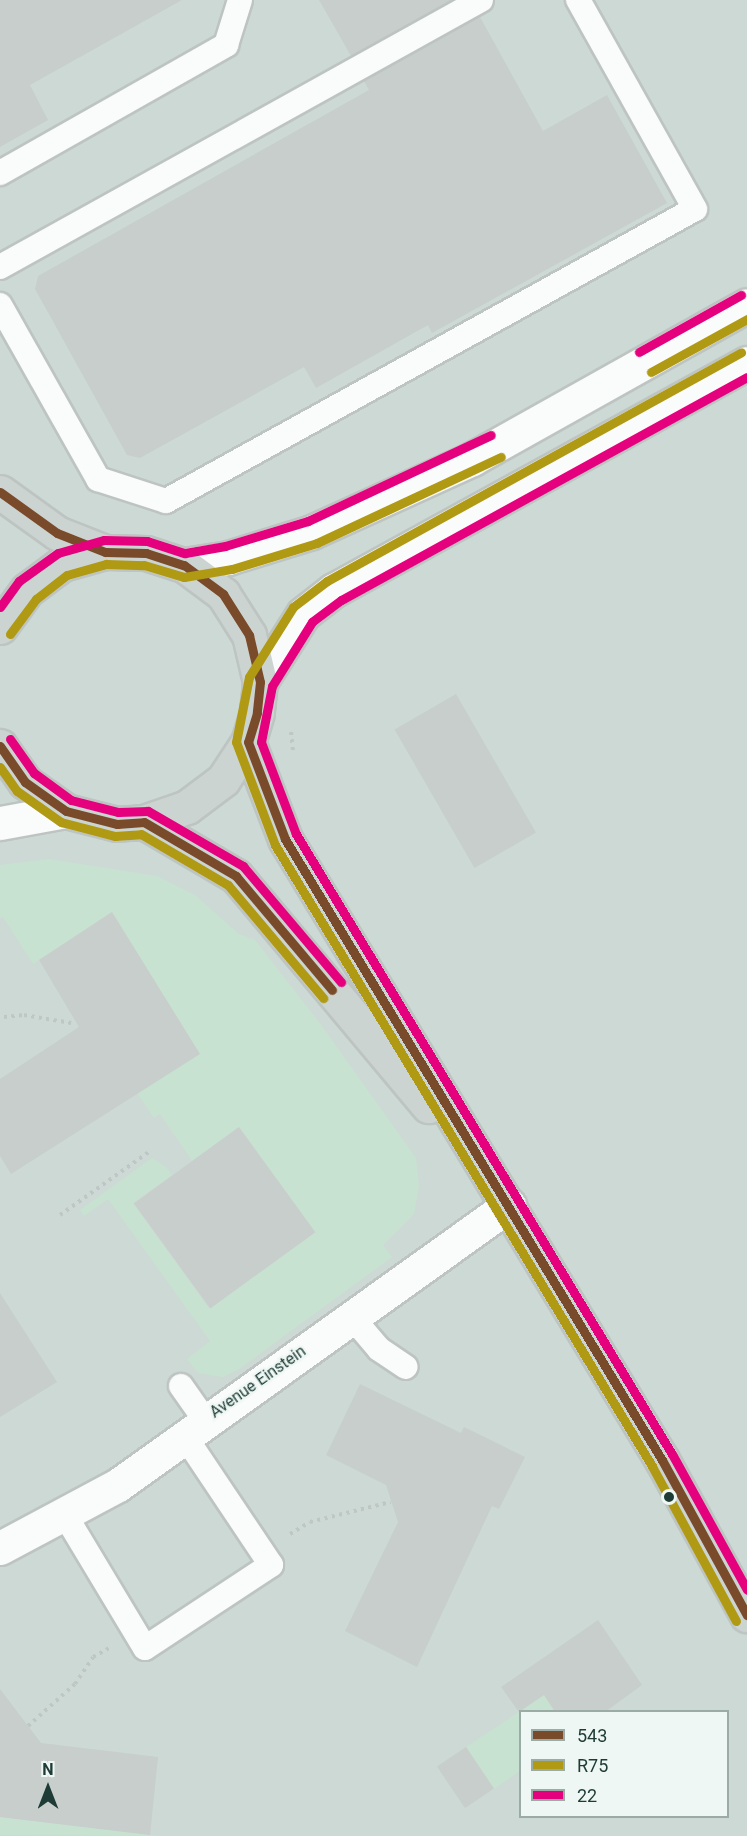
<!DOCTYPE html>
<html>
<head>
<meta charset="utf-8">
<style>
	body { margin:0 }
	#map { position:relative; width:747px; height:1836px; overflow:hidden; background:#e0e7e4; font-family:Roboto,sans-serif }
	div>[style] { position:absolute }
	.built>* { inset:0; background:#cdd9d5 }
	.green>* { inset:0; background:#c8e2d1 }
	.building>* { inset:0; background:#c7cecc; transform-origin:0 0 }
	.path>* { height:4px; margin-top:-2px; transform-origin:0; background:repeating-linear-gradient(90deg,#bec7c5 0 3px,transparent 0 7.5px) }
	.roads { filter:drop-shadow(2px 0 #bdc4c1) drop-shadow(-2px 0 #bdc4c1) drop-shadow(0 2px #bdc4c1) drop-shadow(0 -2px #bdc4c1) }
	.lane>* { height:24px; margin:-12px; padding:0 12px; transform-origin:12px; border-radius:12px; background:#fafbfb }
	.street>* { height:33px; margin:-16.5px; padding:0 16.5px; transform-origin:16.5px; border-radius:16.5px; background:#fafbfb }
	.secondary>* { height:33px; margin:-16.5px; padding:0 16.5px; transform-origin:16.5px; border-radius:16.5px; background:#fafbfb }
	.primary>* { height:33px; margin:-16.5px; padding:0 16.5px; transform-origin:16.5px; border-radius:16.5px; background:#ccd4d2 }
	.bus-1>* { height:9px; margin:-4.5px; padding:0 4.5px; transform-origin:4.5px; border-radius:4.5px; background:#7a4b2a }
	.bus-2>* { height:9px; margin:-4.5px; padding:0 4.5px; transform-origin:4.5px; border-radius:4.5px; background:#b09913 }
	.bus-3>* { height:9px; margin:-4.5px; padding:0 4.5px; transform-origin:4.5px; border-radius:4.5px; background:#e5007d }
	.dots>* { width:16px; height:16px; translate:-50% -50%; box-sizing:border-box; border:3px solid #eef7f3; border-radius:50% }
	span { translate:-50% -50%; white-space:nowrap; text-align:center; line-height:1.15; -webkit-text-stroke:4.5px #eef7f3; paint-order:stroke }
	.street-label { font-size:16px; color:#1e3b35 }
	.legend { position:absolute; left:519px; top:1710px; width:210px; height:108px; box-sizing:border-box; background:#eef7f3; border:2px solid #9baca7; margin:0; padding:8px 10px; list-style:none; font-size:18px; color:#1e3b35 }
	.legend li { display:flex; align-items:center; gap:12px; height:30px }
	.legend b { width:30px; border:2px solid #9baca7 }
	.north { position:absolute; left:18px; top:1758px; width:60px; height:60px; -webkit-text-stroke:4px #eef7f3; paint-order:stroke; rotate:0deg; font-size:16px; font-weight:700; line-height:24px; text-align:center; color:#1e3b35 }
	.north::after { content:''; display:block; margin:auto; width:21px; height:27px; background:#1e3b35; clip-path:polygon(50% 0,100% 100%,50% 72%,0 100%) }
</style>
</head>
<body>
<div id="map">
	<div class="built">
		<i style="clip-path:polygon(evenodd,0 0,747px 0,747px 1836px,0 1836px,0 0,520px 1712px,728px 1712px,728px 1816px,520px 1816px,520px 1712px)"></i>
	</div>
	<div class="green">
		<i style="clip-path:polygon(49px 859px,157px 876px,195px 895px,239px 934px,255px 940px,322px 1026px,416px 1158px,419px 1186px,414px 1214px,383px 1245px,392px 1257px,239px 1369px,223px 1377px,198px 1373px,187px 1359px,210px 1341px,108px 1199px,84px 1216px,80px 1210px,152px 1158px,166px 1167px,172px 1175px,133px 1203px,209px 1308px,314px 1232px,239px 1127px,192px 1161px,160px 1114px,154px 1118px,137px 1093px,199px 1054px,112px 912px,33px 964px,3px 917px,0 918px,0 865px)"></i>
		<i style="clip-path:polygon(544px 1695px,555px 1711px,520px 1712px,520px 1771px,494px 1789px,466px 1747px)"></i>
		<i style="clip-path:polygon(0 1817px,150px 1835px,161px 1836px,0 1835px)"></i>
	</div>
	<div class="building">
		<i style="clip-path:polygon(0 0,182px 0,30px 85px,48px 120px,0 147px)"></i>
		<i style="clip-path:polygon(319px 0,452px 0,351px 56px)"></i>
		<i style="clip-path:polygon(480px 17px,543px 131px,607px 95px,667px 203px,432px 333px,428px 325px,316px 388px,304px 367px,140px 458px,127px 455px,35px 289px,38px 276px,369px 90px,364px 81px)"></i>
		<i style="left:456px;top:694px;width:160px;height:71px;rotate:60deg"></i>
		<i style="clip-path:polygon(112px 912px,200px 1054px,11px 1174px,0 1156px,0 1079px,79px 1027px,39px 960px)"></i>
		<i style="left:239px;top:1127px;width:130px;height:130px;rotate:54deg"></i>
		<i style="clip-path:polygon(0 1293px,57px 1382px,0 1417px)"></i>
		<i style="clip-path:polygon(360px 1384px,461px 1433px,464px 1427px,525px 1457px,499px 1509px,492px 1506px,417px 1667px,345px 1631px,398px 1522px,386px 1485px,326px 1455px)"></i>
		<i style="clip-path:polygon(598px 1620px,642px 1685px,605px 1712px,555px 1712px,544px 1695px,519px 1712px,501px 1687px)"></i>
		<i style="clip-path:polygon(0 1689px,41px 1743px,158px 1757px,150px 1835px,0 1817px)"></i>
		<i style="left:466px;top:1747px;width:50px;height:35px;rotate:56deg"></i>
	</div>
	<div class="path">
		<i style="left:291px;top:732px;width:19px;rotate:84deg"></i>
		<i style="left:4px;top:1017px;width:20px;rotate:-6deg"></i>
		<i style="left:24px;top:1015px;width:48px;rotate:9.7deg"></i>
		<i style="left:60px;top:1215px;width:110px;rotate:-35.4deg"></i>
		<i style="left:290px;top:1534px;width:23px;rotate:-31deg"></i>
		<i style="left:310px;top:1522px;width:83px;rotate:-13.9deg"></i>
		<i style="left:28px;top:1726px;width:63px;rotate:-41.8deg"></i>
		<i style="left:75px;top:1684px;width:32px;rotate:-56deg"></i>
		<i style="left:93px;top:1657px;width:18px;rotate:-29deg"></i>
	</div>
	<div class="roads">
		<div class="lane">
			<i style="left:0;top:173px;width:260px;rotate:-29.5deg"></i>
			<i style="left:226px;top:45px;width:47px;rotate:-72.7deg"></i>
			<i style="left:0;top:267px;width:550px;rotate:-29.03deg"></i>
			<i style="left:0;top:305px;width:200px;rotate:60.6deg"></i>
			<i style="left:98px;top:479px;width:71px;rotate:17.9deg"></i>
			<i style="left:166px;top:501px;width:604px;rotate:-28.9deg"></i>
			<i style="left:695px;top:209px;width:240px;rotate:-119.2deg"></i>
			<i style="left:351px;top:1316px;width:43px;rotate:49.7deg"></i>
			<i style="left:379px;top:1349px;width:32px;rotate:34deg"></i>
			<i style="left:181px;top:1386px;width:42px;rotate:54.8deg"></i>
			<i style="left:65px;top:1515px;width:155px;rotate:59deg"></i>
			<i style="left:145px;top:1648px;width:151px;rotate:-33.4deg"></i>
			<i style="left:271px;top:1565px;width:156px;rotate:-123.8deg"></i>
		</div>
		<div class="street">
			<i style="left:0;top:1548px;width:134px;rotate:-28.1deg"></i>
			<i style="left:118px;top:1485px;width:481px;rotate:-35.6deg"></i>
		</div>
		<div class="secondary">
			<i style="left:184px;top:565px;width:45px;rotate:-9deg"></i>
			<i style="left:228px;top:558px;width:88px;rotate:-17.2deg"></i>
			<i style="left:312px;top:532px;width:176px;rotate:-24.5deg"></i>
			<i style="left:472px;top:459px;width:315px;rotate:-29.2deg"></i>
			<i style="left:260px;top:682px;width:80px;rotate:-57.7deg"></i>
			<i style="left:303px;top:614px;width:39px;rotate:-38deg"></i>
			<i style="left:334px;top:590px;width:471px;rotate:-28.8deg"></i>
			<i style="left:0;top:823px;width:67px;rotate:-10.3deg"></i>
		</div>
		<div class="primary">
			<i style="left:0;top:492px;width:70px;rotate:35.7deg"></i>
			<i style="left:57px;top:533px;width:52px;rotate:21.6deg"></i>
			<i style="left:0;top:627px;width:46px;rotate:-53.9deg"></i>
			<i style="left:27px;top:590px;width:44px;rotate:-36.6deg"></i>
			<i style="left:62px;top:564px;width:45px;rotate:-15.6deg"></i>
			<i style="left:105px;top:552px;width:41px;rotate:1.4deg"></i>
			<i style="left:146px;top:553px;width:40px;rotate:18deg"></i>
			<i style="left:184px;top:565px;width:49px;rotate:36.6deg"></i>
			<i style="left:223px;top:594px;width:49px;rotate:57.6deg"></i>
			<i style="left:249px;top:635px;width:48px;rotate:76.8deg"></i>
			<i style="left:260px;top:682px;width:31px;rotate:96deg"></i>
			<i style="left:257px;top:713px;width:30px;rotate:107deg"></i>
			<i style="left:248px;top:742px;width:45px;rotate:123.3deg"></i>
			<i style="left:223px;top:780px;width:45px;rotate:143.1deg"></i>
			<i style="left:187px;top:807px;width:46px;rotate:160.8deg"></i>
			<i style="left:144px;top:822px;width:27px;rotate:176deg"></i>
			<i style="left:117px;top:824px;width:53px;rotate:-165.7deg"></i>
			<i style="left:66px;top:811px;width:50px;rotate:-144.7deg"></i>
			<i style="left:25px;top:782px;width:44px;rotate:-124.8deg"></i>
			<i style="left:248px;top:742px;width:104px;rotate:69.1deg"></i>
			<i style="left:285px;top:839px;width:726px;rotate:58.74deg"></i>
			<i style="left:662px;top:1460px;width:177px;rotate:61.3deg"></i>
			<i style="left:144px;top:822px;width:107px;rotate:30.4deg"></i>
			<i style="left:236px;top:876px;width:300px;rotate:50.1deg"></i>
		</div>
	</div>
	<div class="bus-1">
		<i style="left:0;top:492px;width:70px;rotate:35.7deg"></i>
		<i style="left:57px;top:533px;width:52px;rotate:21.6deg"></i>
		<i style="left:105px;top:552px;width:41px;rotate:1.4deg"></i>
		<i style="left:146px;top:553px;width:40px;rotate:18deg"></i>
		<i style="left:184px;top:565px;width:49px;rotate:36.6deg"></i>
		<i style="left:223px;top:594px;width:49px;rotate:57.6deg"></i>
		<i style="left:249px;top:635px;width:48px;rotate:76.8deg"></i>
		<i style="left:260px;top:682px;width:31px;rotate:96deg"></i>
		<i style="left:257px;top:713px;width:30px;rotate:107deg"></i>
		<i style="left:248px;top:742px;width:104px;rotate:69.1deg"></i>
		<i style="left:285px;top:839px;width:726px;rotate:58.74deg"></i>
		<i style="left:662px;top:1460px;width:177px;rotate:61.3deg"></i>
		<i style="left:0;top:746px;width:44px;rotate:55.2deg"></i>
		<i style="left:25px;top:782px;width:50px;rotate:35.3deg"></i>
		<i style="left:66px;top:811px;width:53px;rotate:14.3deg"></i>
		<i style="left:117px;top:824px;width:27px;rotate:-4deg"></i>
		<i style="left:144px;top:822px;width:107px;rotate:30.4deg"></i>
		<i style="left:236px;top:876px;width:149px;rotate:49.9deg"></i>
	</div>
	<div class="bus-2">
		<i style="left:651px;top:372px;width:110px;rotate:-28.9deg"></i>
		<i style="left:10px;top:634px;width:44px;rotate:-53.4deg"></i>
		<i style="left:36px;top:599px;width:39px;rotate:-38deg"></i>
		<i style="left:67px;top:575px;width:41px;rotate:-15.8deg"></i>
		<i style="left:106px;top:564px;width:38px;rotate:2deg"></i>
		<i style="left:144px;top:565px;width:42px;rotate:16.7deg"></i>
		<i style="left:184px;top:577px;width:49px;rotate:-9.5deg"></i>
		<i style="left:232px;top:569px;width:89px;rotate:-17deg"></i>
		<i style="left:317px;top:543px;width:203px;rotate:-25.1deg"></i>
		<i style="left:0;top:767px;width:29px;rotate:55deg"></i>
		<i style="left:17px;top:791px;width:54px;rotate:35.2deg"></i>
		<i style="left:61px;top:822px;width:56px;rotate:14.5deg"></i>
		<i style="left:115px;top:836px;width:26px;rotate:-4deg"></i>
		<i style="left:141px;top:834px;width:101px;rotate:30.4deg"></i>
		<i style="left:228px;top:885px;width:148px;rotate:49.9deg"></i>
		<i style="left:736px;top:1621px;width:176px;rotate:-118.5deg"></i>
		<i style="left:652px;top:1466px;width:726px;rotate:-121.26deg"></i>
		<i style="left:275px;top:845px;width:110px;rotate:-110.7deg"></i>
		<i style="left:236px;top:742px;width:66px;rotate:-78.7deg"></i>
		<i style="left:249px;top:677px;width:83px;rotate:-57.8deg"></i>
		<i style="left:293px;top:607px;width:43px;rotate:-37.4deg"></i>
		<i style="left:327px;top:581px;width:473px;rotate:-28.9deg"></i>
	</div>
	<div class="bus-3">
		<i style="left:639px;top:352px;width:117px;rotate:-29.2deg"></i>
		<i style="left:747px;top:377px;width:463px;rotate:151.2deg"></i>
		<i style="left:341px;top:600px;width:36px;rotate:143deg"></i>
		<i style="left:312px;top:622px;width:75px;rotate:122deg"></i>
		<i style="left:272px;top:686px;width:57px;rotate:101.1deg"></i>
		<i style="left:261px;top:742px;width:98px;rotate:69.2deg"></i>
		<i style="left:296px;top:834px;width:725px;rotate:58.77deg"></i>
		<i style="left:672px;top:1454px;width:155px;rotate:61.1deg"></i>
		<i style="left:0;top:607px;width:32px;rotate:-54deg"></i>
		<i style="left:19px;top:581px;width:48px;rotate:-35.7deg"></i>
		<i style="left:58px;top:553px;width:48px;rotate:-15.8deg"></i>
		<i style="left:104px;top:540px;width:43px;rotate:1.3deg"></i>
		<i style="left:147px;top:541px;width:40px;rotate:18deg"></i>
		<i style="left:185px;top:553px;width:41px;rotate:-9.9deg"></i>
		<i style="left:225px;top:546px;width:87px;rotate:-16.8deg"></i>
		<i style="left:308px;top:521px;width:202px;rotate:-25.2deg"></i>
		<i style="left:10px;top:739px;width:42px;rotate:54.8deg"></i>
		<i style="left:34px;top:773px;width:46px;rotate:36.1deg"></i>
		<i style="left:71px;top:800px;width:49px;rotate:14.3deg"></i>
		<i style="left:118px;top:812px;width:30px;rotate:-2deg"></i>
		<i style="left:148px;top:811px;width:110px;rotate:30.1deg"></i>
		<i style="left:243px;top:866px;width:152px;rotate:49.8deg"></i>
	</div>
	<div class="dots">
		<i style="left:669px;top:1497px;background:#1e3b35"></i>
	</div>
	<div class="street-label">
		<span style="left:258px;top:1382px;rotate:-35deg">Avenue Einstein</span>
	</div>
	<ul class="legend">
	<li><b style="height:8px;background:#7a4b2a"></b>543</li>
	<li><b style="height:8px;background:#b09913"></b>R75</li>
	<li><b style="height:8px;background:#e5007d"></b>22</li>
	</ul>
	<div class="north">N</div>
</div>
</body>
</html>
